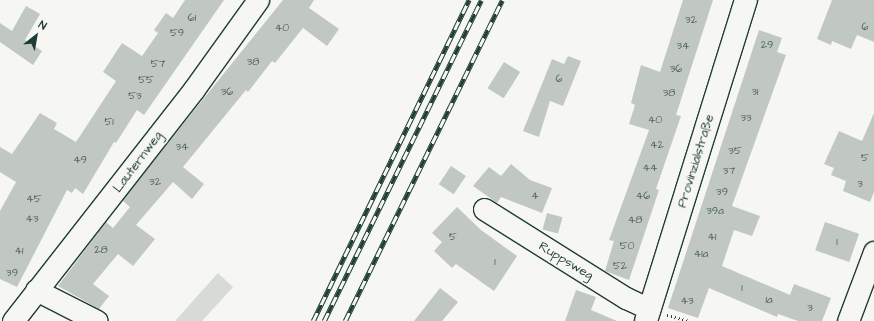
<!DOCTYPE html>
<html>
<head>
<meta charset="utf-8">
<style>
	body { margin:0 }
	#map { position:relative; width:874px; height:321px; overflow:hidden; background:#f6f6f2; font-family:"Architects Daughter",sans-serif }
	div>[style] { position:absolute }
	.green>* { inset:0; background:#d6dbd6 }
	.building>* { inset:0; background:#c1c8c3; transform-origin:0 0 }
	.path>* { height:2.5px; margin-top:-1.25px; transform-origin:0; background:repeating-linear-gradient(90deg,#1f3d34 0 1px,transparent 0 4px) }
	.roads { filter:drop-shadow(1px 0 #1f3d34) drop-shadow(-1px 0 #1f3d34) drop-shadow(0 1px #1f3d34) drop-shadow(0 -1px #1f3d34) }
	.minor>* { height:21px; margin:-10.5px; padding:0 10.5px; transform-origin:10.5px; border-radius:10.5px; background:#f6f6f2 }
	.tertiary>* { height:22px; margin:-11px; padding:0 11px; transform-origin:11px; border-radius:11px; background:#f6f6f2 }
	.rail>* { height:4.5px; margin-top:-2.25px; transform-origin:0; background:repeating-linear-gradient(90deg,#f6f6f2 0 9px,#1f3d34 0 18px); box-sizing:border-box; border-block:1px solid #1f3d34 }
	span { translate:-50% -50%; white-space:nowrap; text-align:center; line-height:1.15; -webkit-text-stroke:3px #f6f6f2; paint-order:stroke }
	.number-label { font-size:11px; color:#486058 }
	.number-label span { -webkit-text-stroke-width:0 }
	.street-label { font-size:13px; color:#1f3d34 }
	.north { position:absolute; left:16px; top:16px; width:40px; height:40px; -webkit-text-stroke:3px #f6f6f2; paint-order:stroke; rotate:31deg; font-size:11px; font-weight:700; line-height:16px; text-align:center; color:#1f3d34 }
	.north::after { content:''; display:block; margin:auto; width:14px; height:18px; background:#1f3d34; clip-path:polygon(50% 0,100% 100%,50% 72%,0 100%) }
</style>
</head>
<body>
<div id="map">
	<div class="green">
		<i style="clip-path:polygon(218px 273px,233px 287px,202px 321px,175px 321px)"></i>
	</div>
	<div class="building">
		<i style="clip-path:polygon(185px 0,224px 0,144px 115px,137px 110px,116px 143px,114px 142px,83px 194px,75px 188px,72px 193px,67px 190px,17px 287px,0 279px,0 211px,16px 182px,0 172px,0 147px,12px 154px,40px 113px,57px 123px,54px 129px,76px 142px,116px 81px,103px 72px,122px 43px,142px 56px,158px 33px,154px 30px,166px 13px,173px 18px)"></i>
		<i style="clip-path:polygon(283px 0,314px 0,309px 8px,339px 29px,327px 46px,303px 28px,275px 63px,272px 61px,248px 92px,246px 90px,183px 167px,204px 184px,192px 199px,173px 182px,136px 225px,155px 239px,133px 266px,118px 254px,93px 284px,109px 296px,99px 309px,58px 286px,106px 222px,113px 228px,130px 207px,122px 200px)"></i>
		<i style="clip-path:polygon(683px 0,713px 0,676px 115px,681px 116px,656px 189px,659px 190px,629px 280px,605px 271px,614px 241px,609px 240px,649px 130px,629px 124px,635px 105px,631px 103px,641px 65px,660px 72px)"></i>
		<i style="clip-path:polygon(832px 0,874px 0,874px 42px,857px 35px,851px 49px,832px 41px,831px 45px,817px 39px)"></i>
		<i style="clip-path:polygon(26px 6px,40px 14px,25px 40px,42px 51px,33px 65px,0 42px,0 23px,12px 31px)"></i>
		<i style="clip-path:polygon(759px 30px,782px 38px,777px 52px,786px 55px,732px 206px,760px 216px,752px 236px,734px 230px,722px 266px,790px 295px,794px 284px,831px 298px,822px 321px,798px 321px,778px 314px,777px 317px,709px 288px,698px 318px,668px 308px)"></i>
		<i style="clip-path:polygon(568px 56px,581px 61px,563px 106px,550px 101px,539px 137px,523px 131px,552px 59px,564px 64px)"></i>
		<i style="left:504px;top:62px;width:19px;height:31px;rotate:32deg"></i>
		<i style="clip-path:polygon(874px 113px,874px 192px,870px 202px,843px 191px,846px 181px,831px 175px,834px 168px,824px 164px,839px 131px,862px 141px)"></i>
		<i style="clip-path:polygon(511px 164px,530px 180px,552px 188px,542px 213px,501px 197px,497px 203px,473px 186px,489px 167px,501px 176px)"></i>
		<i style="left:451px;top:166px;width:18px;height:22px;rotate:34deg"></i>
		<i style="clip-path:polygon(457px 207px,481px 230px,517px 256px,494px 291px,456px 264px,452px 268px,434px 251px,442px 242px,432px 233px)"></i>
		<i style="left:547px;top:213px;width:16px;height:17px;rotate:15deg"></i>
		<i style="left:825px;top:222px;width:36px;height:30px;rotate:19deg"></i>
		<i style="clip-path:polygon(440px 288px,458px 302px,442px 321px,414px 321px)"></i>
		<i style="clip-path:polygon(576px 290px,596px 297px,591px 310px,617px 321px,565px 321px)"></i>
	</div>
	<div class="path">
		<i style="left:667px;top:315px;width:23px;rotate:15deg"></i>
	</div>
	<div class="roads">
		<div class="minor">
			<i style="left:484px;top:209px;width:168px;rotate:32.1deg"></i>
			<i style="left:626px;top:298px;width:26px;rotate:25deg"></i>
			<i style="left:36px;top:290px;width:68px;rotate:26.9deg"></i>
			<i style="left:13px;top:321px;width:294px;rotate:-52deg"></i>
			<i style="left:194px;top:89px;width:110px;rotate:-54.3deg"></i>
			<i style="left:848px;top:321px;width:74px;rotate:-69.4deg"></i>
		</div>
		<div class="tertiary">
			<i style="left:646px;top:321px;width:336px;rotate:-72.7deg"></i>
		</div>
	</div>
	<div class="rail">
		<i style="left:313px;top:321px;width:357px;rotate:-64.1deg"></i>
		<i style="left:324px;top:321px;width:357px;rotate:-63.9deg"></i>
		<i style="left:345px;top:321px;width:357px;rotate:-63.9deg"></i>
	</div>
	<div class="number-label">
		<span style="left:192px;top:18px">61</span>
		<span style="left:691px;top:20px">32</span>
		<span style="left:865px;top:27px">6</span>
		<span style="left:282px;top:28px">40</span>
		<span style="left:177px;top:33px">59</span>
		<span style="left:767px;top:45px">29</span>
		<span style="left:683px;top:46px">34</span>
		<span style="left:253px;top:62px">38</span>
		<span style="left:158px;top:64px">57</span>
		<span style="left:676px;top:69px">36</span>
		<span style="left:559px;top:79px">6</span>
		<span style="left:146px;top:80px">55</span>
		<span style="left:227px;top:92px">36</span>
		<span style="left:755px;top:92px">31</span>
		<span style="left:669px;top:93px">38</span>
		<span style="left:135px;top:96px">53</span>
		<span style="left:746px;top:118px">33</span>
		<span style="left:655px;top:120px">40</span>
		<span style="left:109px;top:122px">51</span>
		<span style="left:657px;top:145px">42</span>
		<span style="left:182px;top:147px">34</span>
		<span style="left:735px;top:151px">35</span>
		<span style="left:865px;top:158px">5</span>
		<span style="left:80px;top:160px">49</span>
		<span style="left:650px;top:168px">44</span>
		<span style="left:729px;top:171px">37</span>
		<span style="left:155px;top:182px">32</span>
		<span style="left:860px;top:184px">3</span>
		<span style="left:722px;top:192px">39</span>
		<span style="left:535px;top:196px">4</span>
		<span style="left:643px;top:196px">46</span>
		<span style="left:34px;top:199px">45</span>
		<span style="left:715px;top:211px">39a</span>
		<span style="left:32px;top:219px">43</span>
		<span style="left:635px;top:220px">48</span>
		<span style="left:453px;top:237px">5</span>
		<span style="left:712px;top:237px">41</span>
		<span style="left:837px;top:242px">1</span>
		<span style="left:627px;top:246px">50</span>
		<span style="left:101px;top:250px">28</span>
		<span style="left:19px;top:251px">41</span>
		<span style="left:701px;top:254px">41a</span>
		<span style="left:495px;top:262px">1</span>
		<span style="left:620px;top:266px">52</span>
		<span style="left:12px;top:273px">39</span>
		<span style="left:742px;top:288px">1</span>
		<span style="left:769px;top:300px">1a</span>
		<span style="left:687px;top:301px">43</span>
		<span style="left:810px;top:308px">3</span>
	</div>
	<div class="street-label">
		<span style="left:696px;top:161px;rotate:-73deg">Provinzialstraße</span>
		<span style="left:138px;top:162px;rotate:-53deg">Lauternweg</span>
		<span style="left:566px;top:261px;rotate:31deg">Ruppsweg</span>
	</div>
	<div class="north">N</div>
</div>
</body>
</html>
